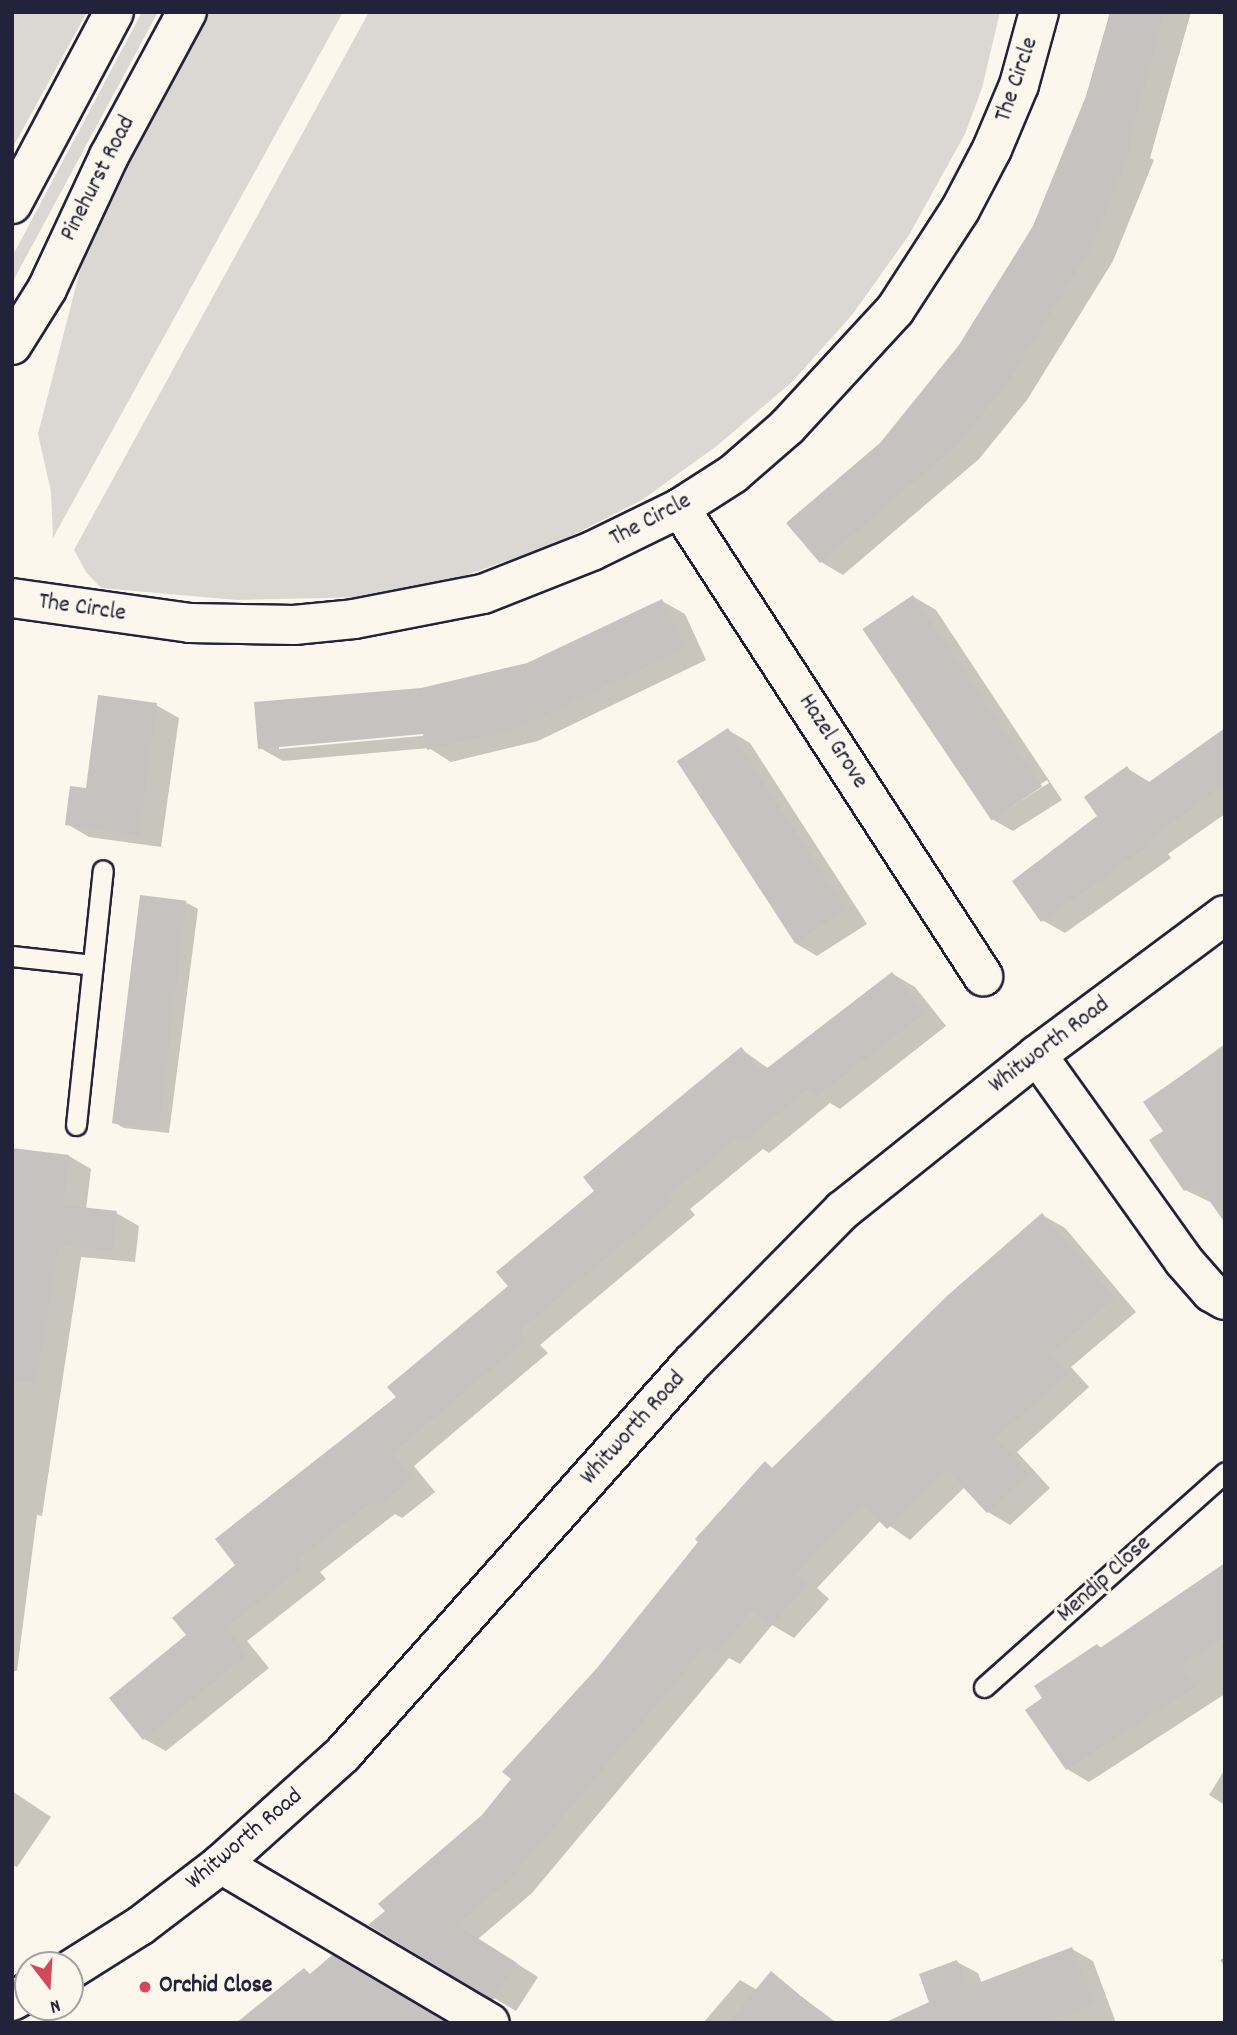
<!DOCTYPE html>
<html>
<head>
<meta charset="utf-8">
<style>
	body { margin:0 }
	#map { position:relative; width:1237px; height:2035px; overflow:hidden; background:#fbf7ec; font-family:Dekko,sans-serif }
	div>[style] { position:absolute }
	.green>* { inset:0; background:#dbd8d3 }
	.shadow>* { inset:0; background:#0003 }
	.building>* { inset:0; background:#c6c2c0; transform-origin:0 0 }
	.roads { filter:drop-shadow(2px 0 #22223b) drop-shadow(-2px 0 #22223b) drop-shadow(0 2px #22223b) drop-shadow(0 -2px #22223b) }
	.lane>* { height:19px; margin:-9.5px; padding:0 9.5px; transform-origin:9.5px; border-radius:9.5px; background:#fbf7ec }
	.street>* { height:38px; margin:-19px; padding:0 19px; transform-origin:19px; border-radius:19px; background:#fbf7ec }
	.secondary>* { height:38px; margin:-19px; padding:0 19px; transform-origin:19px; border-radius:19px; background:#fbf7ec }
	.dots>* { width:19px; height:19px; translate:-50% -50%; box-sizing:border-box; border:4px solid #fbf7ec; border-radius:50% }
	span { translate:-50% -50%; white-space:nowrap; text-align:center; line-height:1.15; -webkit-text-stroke:6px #fbf7ec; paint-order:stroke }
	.street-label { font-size:24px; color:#22223b }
	.poi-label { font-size:24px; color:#22223b; font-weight:700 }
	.left { translate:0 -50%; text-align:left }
	.frame { position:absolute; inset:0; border:14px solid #22223b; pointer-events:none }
	.north { position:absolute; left:14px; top:1951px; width:70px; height:70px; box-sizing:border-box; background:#fbf7ec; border:2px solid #a4a2a5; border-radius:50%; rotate:163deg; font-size:19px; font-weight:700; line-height:28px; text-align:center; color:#22223b }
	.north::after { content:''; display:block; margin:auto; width:24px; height:32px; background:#d1495b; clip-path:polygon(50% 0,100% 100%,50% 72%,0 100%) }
</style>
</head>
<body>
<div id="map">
	<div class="green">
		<i style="clip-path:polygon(12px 12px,87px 12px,12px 149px)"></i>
		<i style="clip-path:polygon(142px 12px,158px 12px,12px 283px,12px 257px)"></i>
		<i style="clip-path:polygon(206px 12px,343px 12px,53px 538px,51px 492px,38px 434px,100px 192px)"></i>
		<i style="clip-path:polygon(369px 12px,1000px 12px,982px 88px,965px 134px,909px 235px,852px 315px,792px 382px,718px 445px,642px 500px,555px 544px,458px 578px,371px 597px,237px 600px,101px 588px,86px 572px,74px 550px)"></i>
	</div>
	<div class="shadow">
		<i style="clip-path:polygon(1112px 12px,1191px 12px,1150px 158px,1154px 160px,1113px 261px,1027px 400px,979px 459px,843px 575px,821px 562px,881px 444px,961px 346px,1035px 227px,1088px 96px)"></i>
		<i style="clip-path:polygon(evenodd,914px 597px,936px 610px,1062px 800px,1013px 831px,990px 818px,914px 597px,1047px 780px,1049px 783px,997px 816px,997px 812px,1047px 780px)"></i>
		<i style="clip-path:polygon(evenodd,662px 601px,685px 614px,706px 660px,538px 741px,451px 762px,429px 748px,283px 761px,260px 748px,422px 690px,527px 665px,662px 601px,432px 732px,432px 735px,279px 749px,279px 745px,432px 732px)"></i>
		<i style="clip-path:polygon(156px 705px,179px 718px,161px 847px,89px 837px,67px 824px,87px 790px)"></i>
		<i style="clip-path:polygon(728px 730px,750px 743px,867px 924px,817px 956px,795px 943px)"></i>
		<i style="clip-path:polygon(1225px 730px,1225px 814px,1168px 854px,1171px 858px,1065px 933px,1042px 920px,1127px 768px,1151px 783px)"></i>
		<i style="clip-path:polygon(187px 903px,198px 909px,169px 1133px,124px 1128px,113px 1122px)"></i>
		<i style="clip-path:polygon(893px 974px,915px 987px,946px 1026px,840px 1109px,830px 1103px,769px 1153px,763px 1149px,690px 1209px,695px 1215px,540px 1345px,548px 1353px,414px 1466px,435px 1492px,402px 1518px,395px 1514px,320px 1572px,326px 1579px,247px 1641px,269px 1668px,166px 1751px,144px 1739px,188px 1635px,238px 1565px,510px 1286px,596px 1191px,741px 1049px,769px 1069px)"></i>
		<i style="clip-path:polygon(1225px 1044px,1225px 1209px,1185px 1190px,1165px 1131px,1145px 1102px)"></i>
		<i style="clip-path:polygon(12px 1150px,69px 1156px,91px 1169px,86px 1210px,116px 1213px,139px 1226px,135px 1262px,81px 1257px,42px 1516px,37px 1515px,17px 1671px,12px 1671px)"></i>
		<i style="clip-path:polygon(1042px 1215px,1065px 1228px,1136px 1312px,1071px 1367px,1089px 1387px,1017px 1452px,1050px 1488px,1010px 1525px,988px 1512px,965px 1487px,910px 1540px,881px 1520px,817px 1588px,829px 1599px,794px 1638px,772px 1625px,740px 1664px,729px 1658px,532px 1893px,478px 1939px,538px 1977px,516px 2011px,371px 1925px,483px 1816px,765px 1463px,774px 1469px)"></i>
		<i style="clip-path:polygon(1225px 1564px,1225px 1694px,1089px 1782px,1067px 1769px,1044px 1698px,1098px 1646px,1102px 1648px)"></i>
		<i style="clip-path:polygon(1225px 1769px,1225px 1805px,1209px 1795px)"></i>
		<i style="clip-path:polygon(12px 1791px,51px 1817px,17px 1867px,12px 1865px)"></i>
		<i style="clip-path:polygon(1072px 1949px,1093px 1961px,1116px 2023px,940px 2023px,957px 1962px,978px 1973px,982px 1984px)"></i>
		<i style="clip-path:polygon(1225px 1957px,1225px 1967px,1220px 1960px)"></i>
		<i style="clip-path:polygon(771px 1974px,837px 2023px,703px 2023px,740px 1980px,757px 1990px)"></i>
	</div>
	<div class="building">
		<i style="clip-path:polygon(1110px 12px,1165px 12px,1128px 144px,1132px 145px,1091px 248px,1005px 387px,956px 446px,820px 563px,786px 523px,880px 443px,959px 345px,1033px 226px,1086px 96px)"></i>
		<i style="left:913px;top:595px;width:231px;height:61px;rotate:56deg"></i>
		<i style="clip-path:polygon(662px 599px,685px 648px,514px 729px,427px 750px,423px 734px,258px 749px,254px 702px,421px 688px,527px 663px)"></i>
		<i style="clip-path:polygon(98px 695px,157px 703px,139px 835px,65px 825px,70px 786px,86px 788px)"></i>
		<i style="left:728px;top:728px;width:217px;height:61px;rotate:57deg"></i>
		<i style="clip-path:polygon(1225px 728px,1225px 784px,1147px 841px,1150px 845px,1041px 922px,1012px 881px,1097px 816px,1084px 797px,1127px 766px,1142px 787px)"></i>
		<i style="left:140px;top:895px;width:47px;height:230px;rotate:7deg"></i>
		<i style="clip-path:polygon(892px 972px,925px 1013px,816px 1097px,809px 1088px,746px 1141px,741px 1135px,668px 1196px,673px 1202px,519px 1331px,526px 1340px,393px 1453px,413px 1478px,378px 1506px,373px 1501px,299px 1559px,304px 1566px,226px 1628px,248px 1654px,143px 1740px,109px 1698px,186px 1635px,172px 1618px,235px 1565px,215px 1539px,396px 1397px,387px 1387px,508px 1286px,496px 1272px,594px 1191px,583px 1177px,741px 1047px,762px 1072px)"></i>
		<i style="clip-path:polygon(1225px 1046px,1225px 1223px,1197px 1183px,1184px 1191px,1149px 1140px,1163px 1131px,1143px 1102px)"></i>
		<i style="clip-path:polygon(12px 1148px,69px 1155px,63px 1205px,117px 1211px,112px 1251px,59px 1245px,36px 1383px,12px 1381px)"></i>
		<i style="clip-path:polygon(1042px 1213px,1115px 1298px,1050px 1354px,1068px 1374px,996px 1438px,1029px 1474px,987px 1513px,947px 1470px,887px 1529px,862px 1504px,796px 1574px,808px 1585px,770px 1627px,752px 1610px,717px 1653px,707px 1645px,510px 1880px,457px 1925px,517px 1963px,493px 2000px,368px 1925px,385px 1911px,378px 1904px,482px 1815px,511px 1779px,502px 1772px,597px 1668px,698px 1542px,695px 1539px,765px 1461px,772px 1468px,947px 1296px)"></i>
		<i style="clip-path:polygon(1225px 1563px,1225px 1637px,1181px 1666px,1195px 1687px,1066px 1770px,1025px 1710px,1042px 1698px,1034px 1686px,1097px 1644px,1100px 1648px)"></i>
		<i style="clip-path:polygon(1072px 1947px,1094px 2004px,1046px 2023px,884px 2023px,929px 2002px,919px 1974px,957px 1960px,968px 1987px)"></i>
		<i style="clip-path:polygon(332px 1955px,447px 2023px,236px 2023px,304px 1968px,310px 1974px)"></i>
		<i style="clip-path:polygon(771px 1971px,833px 2023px,728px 2023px)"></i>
	</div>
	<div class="roads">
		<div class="lane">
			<i style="left:12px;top:956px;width:81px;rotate:6.3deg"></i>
			<i style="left:76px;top:1125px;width:256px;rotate:-84deg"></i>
			<i style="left:984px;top:1687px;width:323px;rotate:-41.7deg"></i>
		</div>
		<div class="street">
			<i style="left:680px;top:508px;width:558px;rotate:57.08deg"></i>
			<i style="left:12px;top:598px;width:180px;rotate:8deg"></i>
			<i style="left:190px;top:623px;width:104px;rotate:1.1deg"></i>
			<i style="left:294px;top:625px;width:60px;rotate:-5.7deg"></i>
			<i style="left:354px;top:619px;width:131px;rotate:-11deg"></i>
			<i style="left:483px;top:594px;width:117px;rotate:-21.5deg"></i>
			<i style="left:592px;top:551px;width:98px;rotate:-26deg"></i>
			<i style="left:680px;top:508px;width:63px;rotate:-32.7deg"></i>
			<i style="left:733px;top:474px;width:72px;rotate:-41deg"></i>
			<i style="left:787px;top:427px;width:159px;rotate:-47.3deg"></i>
			<i style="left:895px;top:310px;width:119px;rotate:-57deg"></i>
			<i style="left:960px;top:210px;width:69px;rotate:-62.3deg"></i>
			<i style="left:992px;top:149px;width:69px;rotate:-67.1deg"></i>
			<i style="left:1019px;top:85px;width:76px;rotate:-74.7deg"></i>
			<i style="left:1037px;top:1055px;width:252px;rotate:54.5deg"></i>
			<i style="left:1183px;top:1260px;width:43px;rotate:48.8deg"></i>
			<i style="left:1211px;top:1292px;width:16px;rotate:30deg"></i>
			<i style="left:221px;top:1864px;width:312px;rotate:30.6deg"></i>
		</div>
		<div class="secondary">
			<i style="left:12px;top:204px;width:217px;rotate:-62deg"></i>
			<i style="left:12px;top:345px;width:66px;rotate:-58deg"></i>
			<i style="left:47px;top:289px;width:147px;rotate:-65deg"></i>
			<i style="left:109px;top:156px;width:164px;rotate:-61.6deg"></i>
			<i style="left:70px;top:1970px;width:83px;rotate:-32.2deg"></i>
			<i style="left:140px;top:1926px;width:102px;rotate:-37.4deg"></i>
			<i style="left:221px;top:1864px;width:164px;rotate:-42deg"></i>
			<i style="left:343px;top:1754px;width:523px;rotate:-48.26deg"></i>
			<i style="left:691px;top:1364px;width:216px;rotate:-45.4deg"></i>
			<i style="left:843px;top:1210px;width:248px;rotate:-38.6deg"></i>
			<i style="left:1037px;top:1055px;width:234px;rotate:-36.7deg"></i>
			<i style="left:12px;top:2001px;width:18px;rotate:-29deg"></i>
		</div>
	</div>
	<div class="dots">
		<i style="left:145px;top:1987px;background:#d1495b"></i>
	</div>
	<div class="street-label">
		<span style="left:1018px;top:80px;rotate:-71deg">The Circle</span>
		<span style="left:99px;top:179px;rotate:-63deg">Pinehurst Road</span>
		<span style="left:651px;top:521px;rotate:-28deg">The Circle</span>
		<span style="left:82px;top:609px;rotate:8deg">The Circle</span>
		<span style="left:832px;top:742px;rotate:57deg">Hazel Grove</span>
		<span style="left:1050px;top:1046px;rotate:-37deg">Whitworth Road</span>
		<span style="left:634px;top:1429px;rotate:-48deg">Whitworth Road</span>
		<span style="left:1105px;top:1580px;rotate:-42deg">Mendip Close</span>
		<span style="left:245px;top:1840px;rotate:-40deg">Whitworth Road</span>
	</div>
	<div class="poi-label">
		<span class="left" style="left:159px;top:1987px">Orchid Close</span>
	</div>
	<div class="frame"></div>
	<div class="north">N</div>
</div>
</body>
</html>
